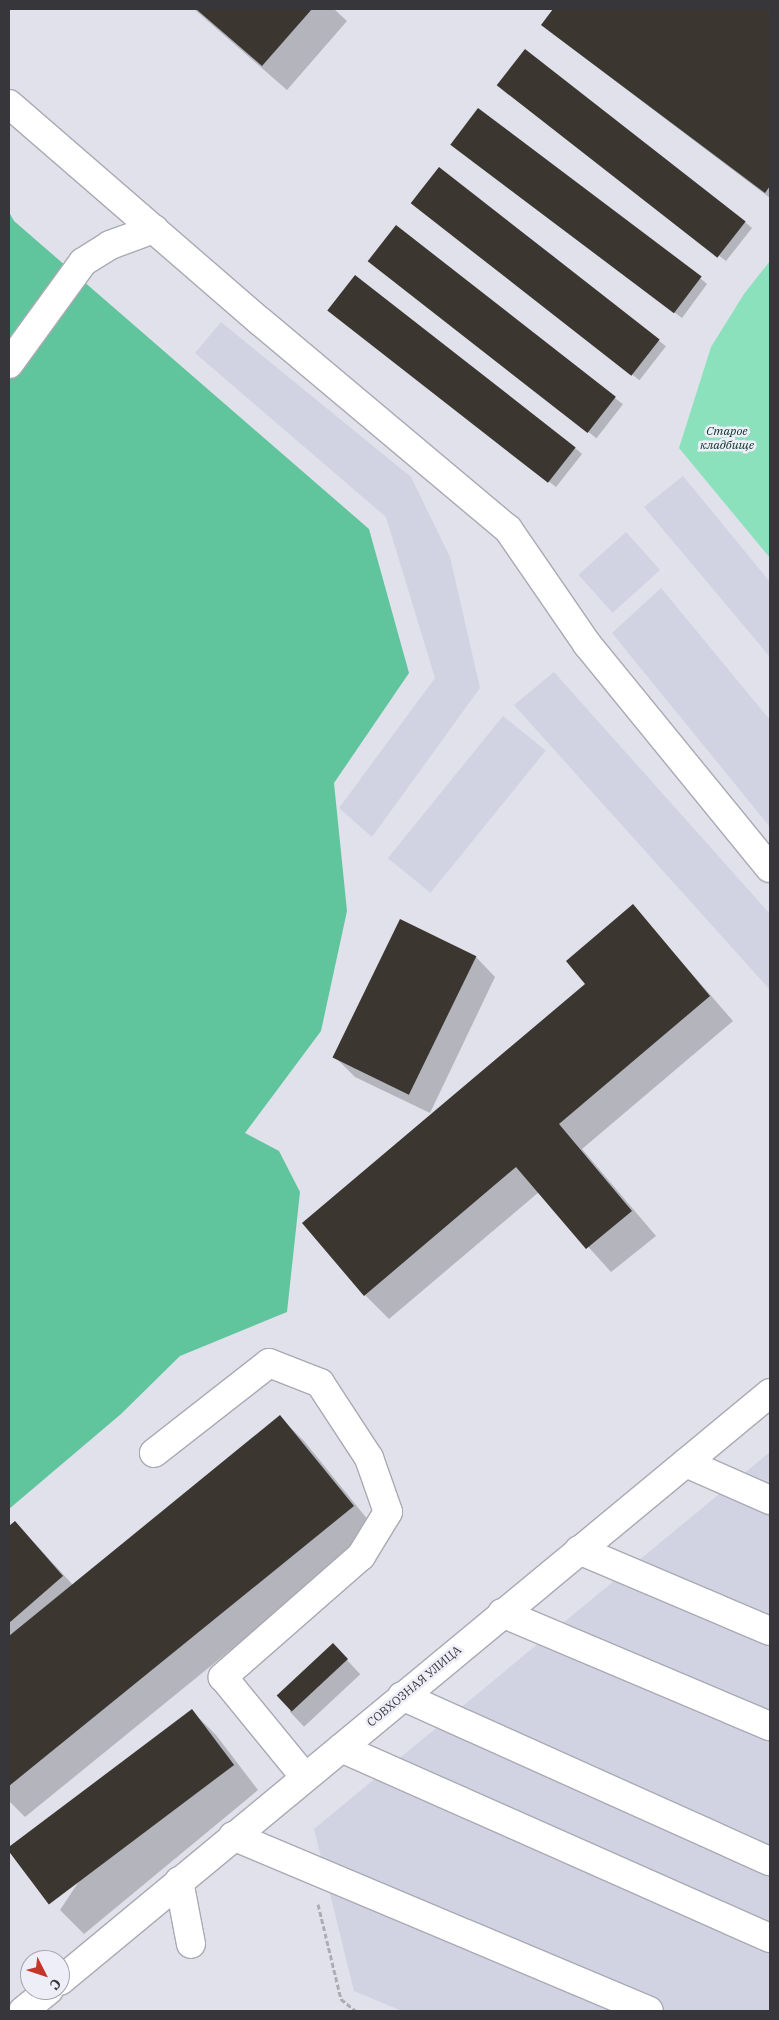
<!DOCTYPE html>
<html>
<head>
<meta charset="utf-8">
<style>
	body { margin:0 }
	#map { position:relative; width:779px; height:2020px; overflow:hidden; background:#e0e1eb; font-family:"IBM Plex Serif",serif }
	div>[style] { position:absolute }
	.built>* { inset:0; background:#d1d3e3; transform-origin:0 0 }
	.green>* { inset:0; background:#8be1bb }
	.forest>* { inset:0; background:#60c59c }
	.shadow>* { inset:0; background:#0003; transform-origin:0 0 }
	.building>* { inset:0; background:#3c3630; transform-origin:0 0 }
	.path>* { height:3px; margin-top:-1.5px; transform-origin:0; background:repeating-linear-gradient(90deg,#abacb4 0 5px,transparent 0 7.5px) }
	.roads { filter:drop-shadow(1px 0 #a9aab4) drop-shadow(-1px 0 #a9aab4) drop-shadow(0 1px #a9aab4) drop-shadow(0 -1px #a9aab4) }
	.minor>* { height:28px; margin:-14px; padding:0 14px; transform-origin:14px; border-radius:14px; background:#fff }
	.major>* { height:28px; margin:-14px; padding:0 14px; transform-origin:14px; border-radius:14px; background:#fff }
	span { translate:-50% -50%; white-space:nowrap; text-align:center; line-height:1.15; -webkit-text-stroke:5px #edeef8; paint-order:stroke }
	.park-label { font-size:12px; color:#043323; font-style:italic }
	.street-label { font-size:12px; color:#37373b }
	.frame { position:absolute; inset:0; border:10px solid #37373b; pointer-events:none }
	.north { position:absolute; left:20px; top:1950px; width:50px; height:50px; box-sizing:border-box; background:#edeef8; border:1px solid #a4a5ac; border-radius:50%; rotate:131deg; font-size:14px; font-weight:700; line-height:20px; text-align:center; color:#37373b }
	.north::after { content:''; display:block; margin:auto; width:18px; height:22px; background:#c4362a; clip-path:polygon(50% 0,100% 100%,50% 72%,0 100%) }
</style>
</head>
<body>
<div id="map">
	<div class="built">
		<i style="clip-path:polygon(221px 322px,411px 477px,450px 557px,480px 688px,372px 837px,339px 808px,435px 678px,386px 517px,195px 353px)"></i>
		<i style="clip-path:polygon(683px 476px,770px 582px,770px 657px,644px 507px)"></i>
		<i style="left:626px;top:532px;width:51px;height:64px;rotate:48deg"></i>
		<i style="clip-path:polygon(661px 588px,770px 720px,770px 827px,612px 633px)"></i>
		<i style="clip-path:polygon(554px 672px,770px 914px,770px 990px,514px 705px)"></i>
		<i style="left:503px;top:716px;width:55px;height:183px;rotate:39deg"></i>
		<i style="clip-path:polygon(770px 1452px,770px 2011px,402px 2011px,354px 1991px,314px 1829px)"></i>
	</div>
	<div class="green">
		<i style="clip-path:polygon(770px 261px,770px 558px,679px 448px,711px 347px,744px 294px)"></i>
	</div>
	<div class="forest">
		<i style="clip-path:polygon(9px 212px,14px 221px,369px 529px,409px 673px,334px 783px,347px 911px,321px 1031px,245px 1133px,279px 1151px,300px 1192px,287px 1312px,180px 1356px,121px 1414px,9px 1509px)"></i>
	</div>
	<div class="shadow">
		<i style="clip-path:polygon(194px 9px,334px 9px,347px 21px,287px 90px)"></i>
		<i style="clip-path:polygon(555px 9px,765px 9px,770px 13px,770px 198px,549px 31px,543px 25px)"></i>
		<i style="clip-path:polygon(504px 91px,745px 222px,752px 228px,726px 261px)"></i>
		<i style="clip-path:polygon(452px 144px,700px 278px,707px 284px,682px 318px)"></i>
		<i style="left:439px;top:169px;width:288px;height:43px;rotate:38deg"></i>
		<i style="left:396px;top:227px;width:288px;height:43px;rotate:38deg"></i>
		<i style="clip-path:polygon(328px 310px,575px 448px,582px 454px,556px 487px)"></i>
		<i style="clip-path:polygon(633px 906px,733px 1021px,582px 1149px,656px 1236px,611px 1272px,539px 1192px,389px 1319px,365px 1295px,587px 984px)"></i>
		<i style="clip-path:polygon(401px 921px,476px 957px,495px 977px,430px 1113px,355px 1077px,336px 1058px)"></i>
		<i style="clip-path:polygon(280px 1417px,304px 1441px,377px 1531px,25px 1817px,9px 1801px,9px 1528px,15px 1522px,73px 1585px)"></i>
		<i style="left:346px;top:1659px;width:21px;height:77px;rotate:47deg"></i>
		<i style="clip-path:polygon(192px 1711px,216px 1735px,258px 1790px,84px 1934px,60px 1910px)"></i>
	</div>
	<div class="building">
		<i style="clip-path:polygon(196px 9px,312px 9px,262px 66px)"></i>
		<i style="clip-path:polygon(553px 9px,767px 9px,770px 11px,770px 186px,765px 193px,541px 25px)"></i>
		<i style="left:525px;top:49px;width:280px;height:46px;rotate:38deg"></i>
		<i style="left:478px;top:108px;width:280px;height:46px;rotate:37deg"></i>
		<i style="left:439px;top:167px;width:280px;height:46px;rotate:38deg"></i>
		<i style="left:396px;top:225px;width:279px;height:46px;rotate:38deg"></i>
		<i style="left:355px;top:275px;width:280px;height:45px;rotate:38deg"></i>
		<i style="clip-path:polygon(633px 904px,710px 996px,559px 1124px,632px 1211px,586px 1249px,516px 1167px,364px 1296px,302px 1223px,585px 984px,566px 961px)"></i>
		<i style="left:400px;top:919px;width:85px;height:154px;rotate:26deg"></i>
		<i style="clip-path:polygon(280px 1415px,354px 1506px,9px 1786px,9px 1636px)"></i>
		<i style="clip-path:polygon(15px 1521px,63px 1576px,9px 1623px,9px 1526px)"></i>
		<i style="left:333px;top:1643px;width:22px;height:77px;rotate:47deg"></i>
		<i style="left:192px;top:1709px;width:70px;height:232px;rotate:53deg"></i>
	</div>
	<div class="path">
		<i style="left:318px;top:1904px;width:98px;rotate:76.4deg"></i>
		<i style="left:341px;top:1999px;width:19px;rotate:39deg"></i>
	</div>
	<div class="roads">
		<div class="minor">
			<i style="left:9px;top:104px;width:333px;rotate:40.9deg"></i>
			<i style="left:261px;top:322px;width:322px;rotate:40deg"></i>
			<i style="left:508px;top:529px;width:140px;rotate:55.5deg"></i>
			<i style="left:587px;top:644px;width:289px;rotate:50.8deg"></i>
			<i style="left:9px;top:364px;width:126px;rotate:-54deg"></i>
			<i style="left:83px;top:262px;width:32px;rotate:-32deg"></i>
			<i style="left:110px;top:245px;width:47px;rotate:-20deg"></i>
			<i style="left:154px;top:1453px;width:146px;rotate:-38deg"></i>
			<i style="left:269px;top:1363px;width:55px;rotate:21.4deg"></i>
			<i style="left:320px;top:1383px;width:90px;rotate:56.8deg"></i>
			<i style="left:369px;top:1458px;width:57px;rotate:70.6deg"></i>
			<i style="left:388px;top:1512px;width:52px;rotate:121.5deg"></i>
			<i style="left:361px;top:1556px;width:184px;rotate:138.8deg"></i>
			<i style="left:223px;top:1677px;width:128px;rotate:50.7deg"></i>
			<i style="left:686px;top:1463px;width:92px;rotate:23.8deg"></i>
			<i style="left:579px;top:1550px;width:207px;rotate:23deg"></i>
			<i style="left:502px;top:1613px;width:291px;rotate:22.9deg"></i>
			<i style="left:402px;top:1696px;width:403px;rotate:24.2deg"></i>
			<i style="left:341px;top:1748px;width:469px;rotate:23.9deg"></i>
			<i style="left:233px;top:1836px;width:451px;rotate:22.8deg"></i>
			<i style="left:179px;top:1881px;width:64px;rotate:79.2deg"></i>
		</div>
		<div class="major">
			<i style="left:60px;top:1981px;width:922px;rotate:-39.63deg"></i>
			<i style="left:23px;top:2011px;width:33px;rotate:-39deg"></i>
		</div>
	</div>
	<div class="park-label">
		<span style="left:727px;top:438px">Старое<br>кладбище</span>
	</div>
	<div class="street-label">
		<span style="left:414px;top:1686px;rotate:-40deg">СОВХОЗНАЯ УЛИЦА</span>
	</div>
	<div class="frame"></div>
	<div class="north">С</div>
</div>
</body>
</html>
